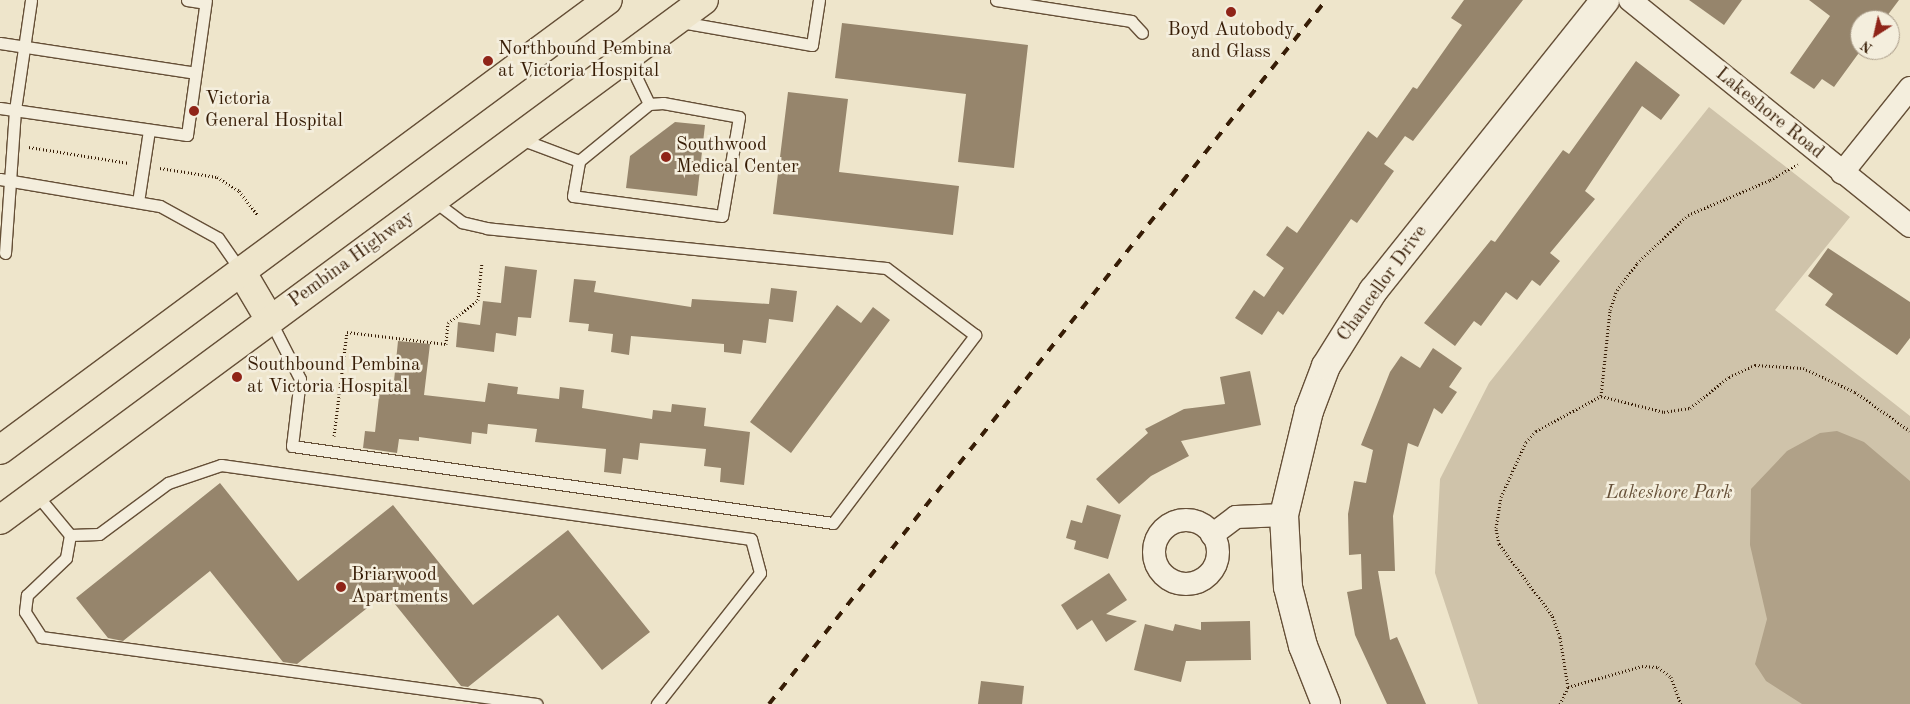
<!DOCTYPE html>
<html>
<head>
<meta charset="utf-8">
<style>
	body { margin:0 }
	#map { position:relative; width:1910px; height:704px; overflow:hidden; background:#eee5cb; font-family:"Old Standard TT",serif }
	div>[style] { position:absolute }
	.green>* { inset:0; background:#cfc3aa }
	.water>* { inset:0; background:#b0a188 }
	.building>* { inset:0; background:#96856c }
	.path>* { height:3px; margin-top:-1.5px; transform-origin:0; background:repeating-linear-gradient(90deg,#371d06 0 1px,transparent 0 3.5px) }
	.roads { filter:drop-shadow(1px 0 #654f37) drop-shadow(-1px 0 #654f37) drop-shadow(0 1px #654f37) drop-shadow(0 -1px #654f37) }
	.lane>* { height:11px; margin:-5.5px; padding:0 5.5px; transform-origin:5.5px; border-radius:5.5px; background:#f4eedd }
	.street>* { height:22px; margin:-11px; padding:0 11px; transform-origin:11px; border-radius:11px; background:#f4eedd }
	.street>.ring { margin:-11px; padding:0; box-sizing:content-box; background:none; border:22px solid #f4eedd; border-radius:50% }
	.secondary>* { height:28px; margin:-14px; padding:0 14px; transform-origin:14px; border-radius:14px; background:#f4eedd }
	.primary>* { height:28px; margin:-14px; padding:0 14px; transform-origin:14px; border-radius:14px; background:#eee5cb }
	.rail>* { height:4px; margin-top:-2px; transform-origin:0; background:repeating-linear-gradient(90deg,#371d06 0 9px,transparent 0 18px) }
	.dots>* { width:14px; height:14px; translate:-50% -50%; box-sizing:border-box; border:2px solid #f4eedd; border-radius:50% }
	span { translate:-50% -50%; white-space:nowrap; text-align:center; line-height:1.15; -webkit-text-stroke:5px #f4eedd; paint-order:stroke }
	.poi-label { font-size:19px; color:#371d06 }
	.left { translate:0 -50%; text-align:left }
	.street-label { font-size:19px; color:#371d06 }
	.park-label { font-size:19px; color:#654f37; font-style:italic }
	.north { position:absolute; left:1850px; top:10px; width:50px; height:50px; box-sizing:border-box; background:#f4eedd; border:1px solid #a89a87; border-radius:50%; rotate:215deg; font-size:14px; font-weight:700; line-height:20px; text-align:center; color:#371d06 }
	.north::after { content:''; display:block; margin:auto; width:18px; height:22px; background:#8f2418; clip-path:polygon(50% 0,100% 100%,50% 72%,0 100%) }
</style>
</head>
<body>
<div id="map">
	<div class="green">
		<i style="clip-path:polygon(1709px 107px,1850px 217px,1775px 310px,1910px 416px,1910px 704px,1478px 704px,1435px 573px,1440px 479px,1489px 383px)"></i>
	</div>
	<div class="water">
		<i style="clip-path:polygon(1837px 431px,1864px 442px,1910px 481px,1910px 704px,1802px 704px,1766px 681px,1755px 664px,1767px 619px,1750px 545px,1751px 489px,1787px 451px,1820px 433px)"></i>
	</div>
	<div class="building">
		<i style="clip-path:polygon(1464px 0,1523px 0,1413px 141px,1405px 136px,1384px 164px,1394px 171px,1372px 202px,1357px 223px,1351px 219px,1283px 315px,1278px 311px,1262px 335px,1235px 318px,1254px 290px,1264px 297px,1284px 268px,1266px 255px,1287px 226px,1297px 233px,1368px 131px,1377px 138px,1413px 87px,1417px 89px,1462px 25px,1451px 18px)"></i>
		<i style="clip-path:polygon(1689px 0,1742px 0,1724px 25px)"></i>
		<i style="clip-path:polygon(1809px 0,1899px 0,1884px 20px,1860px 20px,1861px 50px,1834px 87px,1822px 79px,1814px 89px,1790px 73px,1830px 16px)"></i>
		<i style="clip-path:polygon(842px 23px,1028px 45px,1014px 168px,958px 162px,966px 94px,835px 78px)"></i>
		<i style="clip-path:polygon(1636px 61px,1680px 95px,1661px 120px,1642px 106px,1585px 191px,1595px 199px,1550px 253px,1560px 261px,1540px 286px,1532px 280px,1517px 300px,1506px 292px,1481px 326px,1474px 321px,1455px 346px,1424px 323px,1491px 240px,1495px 242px,1563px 150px,1569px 154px)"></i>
		<i style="clip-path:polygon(788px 92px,848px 99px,839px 172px,959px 186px,953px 235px,773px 214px)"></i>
		<i style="clip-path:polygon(675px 122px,705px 125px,697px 196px,626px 188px,630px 156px)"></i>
		<i style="clip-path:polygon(1828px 248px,1910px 302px,1910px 338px,1897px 355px,1825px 305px,1833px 294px,1808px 276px)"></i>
		<i style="clip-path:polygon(505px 266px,537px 270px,531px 318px,518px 317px,516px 336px,496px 333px,494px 352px,456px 347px,458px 322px,480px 325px,483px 301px,501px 303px)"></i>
		<i style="clip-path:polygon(574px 279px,596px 281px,594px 292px,691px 307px,692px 299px,769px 304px,771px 288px,797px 291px,793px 322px,769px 319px,766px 343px,743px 340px,741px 354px,724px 352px,724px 344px,631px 336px,629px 355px,611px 352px,613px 334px,588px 331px,589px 324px,569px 322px)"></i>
		<i style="clip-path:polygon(837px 305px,861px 323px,873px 307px,890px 320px,791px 453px,750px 422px)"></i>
		<i style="clip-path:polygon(398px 341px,430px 344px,424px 395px,485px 402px,488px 383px,518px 387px,517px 394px,559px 399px,560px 387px,584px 390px,582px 408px,652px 419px,653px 410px,671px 412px,672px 404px,706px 408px,704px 426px,750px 432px,744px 485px,720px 482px,721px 468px,704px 466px,706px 449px,640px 443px,638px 460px,623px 458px,621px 474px,604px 472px,606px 449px,535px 442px,537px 429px,488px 424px,487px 434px,472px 432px,471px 444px,419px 437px,419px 441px,399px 439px,397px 453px,363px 448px,365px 431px,375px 432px,381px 379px,394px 381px)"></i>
		<i style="clip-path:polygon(1433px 348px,1462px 368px,1449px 387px,1457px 392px,1442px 414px,1434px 408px,1418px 447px,1408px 443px,1393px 516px,1395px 571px,1378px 571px,1390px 640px,1397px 637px,1426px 704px,1387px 704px,1355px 635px,1347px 592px,1362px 589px,1361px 554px,1349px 555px,1348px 514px,1354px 481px,1366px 483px,1373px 450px,1361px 445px,1390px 372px,1401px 356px,1420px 368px)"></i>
		<i style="clip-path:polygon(1250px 371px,1261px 425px,1181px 441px,1189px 456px,1151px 476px,1119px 504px,1096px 479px,1148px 433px,1145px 429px,1184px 409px,1225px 404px,1220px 377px)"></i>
		<i style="clip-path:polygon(220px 483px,298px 581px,393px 505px,473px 605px,568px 530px,650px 632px,602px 670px,558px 615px,468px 687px,461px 686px,386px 593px,297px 664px,283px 662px,210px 571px,123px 641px,108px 638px,76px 598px)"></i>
		<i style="clip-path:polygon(1087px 505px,1121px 515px,1108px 559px,1074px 549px,1076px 541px,1066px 538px,1071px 520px,1082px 523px)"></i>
		<i style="clip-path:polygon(1109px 573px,1127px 600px,1106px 614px,1137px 621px,1106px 642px,1092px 620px,1077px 630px,1061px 605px)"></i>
		<i style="clip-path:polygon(1250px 621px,1251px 660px,1186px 661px,1181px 682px,1134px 670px,1145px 624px,1173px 631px,1175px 624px,1201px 630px,1201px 622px)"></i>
		<i style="clip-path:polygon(981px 681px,1024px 686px,1022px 704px,978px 704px)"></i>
	</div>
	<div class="path">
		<i style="left:29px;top:147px;width:101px;rotate:9.1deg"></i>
		<i style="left:160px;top:168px;width:58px;rotate:9deg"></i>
		<i style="left:217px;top:177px;width:26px;rotate:32deg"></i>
		<i style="left:239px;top:191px;width:31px;rotate:52deg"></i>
		<i style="left:1601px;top:396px;width:65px;rotate:14.3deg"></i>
		<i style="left:1664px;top:412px;width:26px;rotate:-9deg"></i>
		<i style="left:1690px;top:408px;width:50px;rotate:-38.5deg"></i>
		<i style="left:1729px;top:377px;width:29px;rotate:-25deg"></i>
		<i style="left:1755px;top:365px;width:48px;rotate:3.6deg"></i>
		<i style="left:1803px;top:368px;width:57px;rotate:24.8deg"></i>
		<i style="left:1855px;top:392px;width:67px;rotate:35.3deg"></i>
		<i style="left:334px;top:436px;width:105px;rotate:-82.9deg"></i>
		<i style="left:347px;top:332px;width:100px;rotate:6.9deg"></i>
		<i style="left:446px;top:344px;width:21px;rotate:-85deg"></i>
		<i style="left:448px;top:323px;width:38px;rotate:-37deg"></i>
		<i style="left:478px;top:300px;width:38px;rotate:-84deg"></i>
		<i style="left:1568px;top:687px;width:77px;rotate:-15.8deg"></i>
		<i style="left:1642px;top:666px;width:16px;rotate:4deg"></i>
		<i style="left:1658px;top:667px;width:16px;rotate:38deg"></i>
		<i style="left:1671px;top:677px;width:29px;rotate:70deg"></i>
		<i style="left:1560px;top:704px;width:19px;rotate:-65deg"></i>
		<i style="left:1568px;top:687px;width:51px;rotate:-99.1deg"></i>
		<i style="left:1560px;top:637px;width:23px;rotate:-110deg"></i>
		<i style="left:1552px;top:615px;width:89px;rotate:-126.7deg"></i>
		<i style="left:1499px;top:544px;width:16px;rotate:-101deg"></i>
		<i style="left:1496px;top:528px;width:31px;rotate:-81deg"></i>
		<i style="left:1501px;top:497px;width:60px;rotate:-65.6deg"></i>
		<i style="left:1526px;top:442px;width:15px;rotate:-48deg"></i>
		<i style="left:1536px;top:431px;width:74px;rotate:-28.3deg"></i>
		<i style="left:1601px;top:396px;width:86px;rotate:-84deg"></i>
		<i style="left:1610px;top:310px;width:21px;rotate:-71deg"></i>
		<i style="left:1617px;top:290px;width:34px;rotate:-53deg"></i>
		<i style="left:1637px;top:263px;width:70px;rotate:-43.3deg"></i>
		<i style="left:1688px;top:215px;width:89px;rotate:-23.1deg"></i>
		<i style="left:1770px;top:180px;width:32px;rotate:-30deg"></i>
	</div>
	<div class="roads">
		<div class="lane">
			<i style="left:187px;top:0;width:18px;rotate:9deg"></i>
			<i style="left:996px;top:0;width:137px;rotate:8.8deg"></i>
			<i style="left:1131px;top:21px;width:16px;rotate:47deg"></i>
			<i style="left:681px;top:22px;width:133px;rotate:10deg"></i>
			<i style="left:812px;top:45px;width:46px;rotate:-81.2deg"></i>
			<i style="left:0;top:43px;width:197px;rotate:8.7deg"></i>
			<i style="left:627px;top:58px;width:51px;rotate:64.4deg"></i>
			<i style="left:663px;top:103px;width:77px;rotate:10.4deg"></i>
			<i style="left:739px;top:117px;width:100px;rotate:99.7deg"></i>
			<i style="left:722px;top:216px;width:150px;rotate:-172.4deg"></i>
			<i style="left:573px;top:196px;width:36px;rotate:-80deg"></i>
			<i style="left:579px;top:161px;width:90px;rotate:-39.2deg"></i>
			<i style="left:649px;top:104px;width:14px;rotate:-4deg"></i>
			<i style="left:0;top:108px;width:189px;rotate:8.2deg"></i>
			<i style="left:187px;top:135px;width:136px;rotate:-82deg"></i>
			<i style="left:518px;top:138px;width:65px;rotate:20.7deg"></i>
			<i style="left:0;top:179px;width:162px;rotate:9.6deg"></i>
			<i style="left:160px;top:206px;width:66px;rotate:28.9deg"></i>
			<i style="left:218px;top:238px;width:40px;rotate:55.1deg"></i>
			<i style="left:138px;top:202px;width:73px;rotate:-81.3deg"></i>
			<i style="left:5px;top:253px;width:143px;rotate:-86deg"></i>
			<i style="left:15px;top:110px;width:111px;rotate:-81.7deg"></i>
			<i style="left:270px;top:320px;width:66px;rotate:63deg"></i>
			<i style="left:300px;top:379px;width:67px;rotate:96.8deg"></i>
			<i style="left:292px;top:446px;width:546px;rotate:8.1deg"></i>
			<i style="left:833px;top:523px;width:236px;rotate:-52.9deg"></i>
			<i style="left:975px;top:335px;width:111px;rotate:-143deg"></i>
			<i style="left:886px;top:268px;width:401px;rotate:-174.3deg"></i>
			<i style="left:487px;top:228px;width:26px;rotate:-167deg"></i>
			<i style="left:462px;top:222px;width:36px;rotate:-143deg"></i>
			<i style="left:36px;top:494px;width:53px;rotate:50.3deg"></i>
			<i style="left:70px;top:535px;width:23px;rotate:100deg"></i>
			<i style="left:66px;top:558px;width:54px;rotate:136.5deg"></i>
			<i style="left:27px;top:595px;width:17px;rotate:97deg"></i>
			<i style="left:25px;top:612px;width:30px;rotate:57deg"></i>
			<i style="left:41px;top:637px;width:500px;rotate:7.7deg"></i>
			<i style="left:70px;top:535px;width:29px;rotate:-2deg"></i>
			<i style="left:99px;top:534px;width:86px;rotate:-36.5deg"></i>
			<i style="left:168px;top:483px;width:56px;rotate:-18.8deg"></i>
			<i style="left:221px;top:465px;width:535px;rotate:7.95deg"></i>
			<i style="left:751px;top:539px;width:35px;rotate:75deg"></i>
			<i style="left:760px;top:573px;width:167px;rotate:128.2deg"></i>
		</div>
		<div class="street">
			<i style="left:1630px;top:0;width:360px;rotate:38.9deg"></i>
			<i style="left:1842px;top:173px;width:109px;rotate:-51.3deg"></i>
			<i class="ring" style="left:1154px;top:520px;width:42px;height:42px"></i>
			<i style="left:1212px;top:535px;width:30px;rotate:-37deg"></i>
			<i style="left:1236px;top:517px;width:48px;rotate:-2.4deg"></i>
		</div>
		<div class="secondary">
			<i style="left:1326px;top:704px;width:62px;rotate:-111.6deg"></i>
			<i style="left:1303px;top:646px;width:61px;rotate:-104.3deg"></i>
			<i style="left:1288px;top:587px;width:72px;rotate:-93.2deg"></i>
			<i style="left:1284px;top:515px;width:107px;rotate:-76.5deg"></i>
			<i style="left:1309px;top:411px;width:48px;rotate:-69.3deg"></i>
			<i style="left:1326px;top:366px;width:89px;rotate:-57.9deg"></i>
			<i style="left:1373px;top:291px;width:372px;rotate:-51.4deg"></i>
		</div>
		<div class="primary">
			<i style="left:241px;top:271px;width:57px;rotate:59.4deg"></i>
			<i style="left:0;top:450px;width:756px;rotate:-36.51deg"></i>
			<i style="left:0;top:520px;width:875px;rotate:-36.45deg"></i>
		</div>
	</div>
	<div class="rail">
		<i style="left:769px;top:704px;width:898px;rotate:-51.65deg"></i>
	</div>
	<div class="dots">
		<i style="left:1231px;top:12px;background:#8f2418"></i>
		<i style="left:488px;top:61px;background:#8f2418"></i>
		<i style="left:194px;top:111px;background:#8f2418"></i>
		<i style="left:666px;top:157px;background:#8f2418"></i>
		<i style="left:237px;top:377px;background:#8f2418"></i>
		<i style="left:341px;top:587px;background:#8f2418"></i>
	</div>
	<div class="poi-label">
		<span style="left:1231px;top:42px">Boyd Autobody<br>and Glass</span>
		<span class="left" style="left:498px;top:61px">Northbound Pembina<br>at Victoria Hospital</span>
		<span class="left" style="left:205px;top:111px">Victoria<br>General Hospital</span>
		<span class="left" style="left:676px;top:157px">Southwood<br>Medical Center</span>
		<span class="left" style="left:247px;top:377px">Southbound Pembina<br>at Victoria Hospital</span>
		<span class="left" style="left:351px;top:587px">Briarwood<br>Apartments</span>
	</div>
	<div class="street-label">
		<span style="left:1769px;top:114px;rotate:39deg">Lakeshore Road</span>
		<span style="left:352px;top:260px;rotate:-36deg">Pembina Highway</span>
		<span style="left:1383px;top:284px;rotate:-54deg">Chancellor Drive</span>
	</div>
	<div class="park-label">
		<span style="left:1669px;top:494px">Lakeshore Park</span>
	</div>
	<div class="north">N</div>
</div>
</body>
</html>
